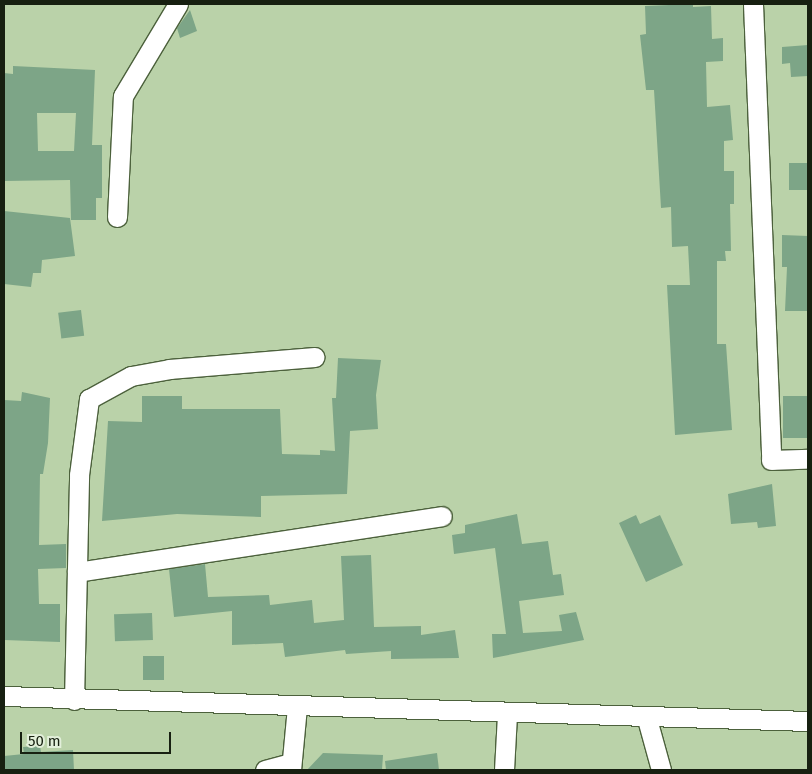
<!DOCTYPE html>
<html>
<head>
<meta charset="utf-8">
<style>
	body { margin:0 }
	#map { position:relative; width:812px; height:774px; overflow:hidden; background:#bad2a9; font-family:"Fira Sans",sans-serif }
	div>[style] { position:absolute }
	.building>* { inset:0; background:#7da587; transform-origin:0 0 }
	.roads { filter:drop-shadow(1px 0 #4c613c) drop-shadow(-1px 0 #4c613c) drop-shadow(0 1px #4c613c) drop-shadow(0 -1px #4c613c) }
	.minor>* { height:19px; margin:-9.5px; padding:0 9.5px; transform-origin:9.5px; border-radius:9.5px; background:#fff }
	span { translate:-50% -50%; white-space:nowrap; text-align:center; line-height:1.15; -webkit-text-stroke:4px #e2efda; paint-order:stroke }
	.frame { position:absolute; inset:0; border:5px solid #172011; pointer-events:none }
	.scale { position:absolute; left:20px; top:732px; width:151px; height:22px; box-sizing:border-box; border:2px solid #172011; border-top:0; padding-left:6px; font-size:15px; line-height:18px; white-space:nowrap; color:#172011; -webkit-text-stroke:4px #e2efda; paint-order:stroke }
</style>
</head>
<body>
<div id="map">
	<div class="building">
		<i style="clip-path:polygon(693px 4px,693px 7px,711px 6px,712px 39px,723px 38px,723px 61px,706px 62px,707px 107px,730px 105px,733px 140px,724px 141px,724px 171px,734px 171px,734px 204px,730px 204px,731px 251px,725px 251px,726px 261px,717px 261px,717px 344px,726px 344px,732px 430px,675px 435px,667px 285px,690px 285px,688px 246px,672px 247px,671px 207px,661px 208px,654px 90px,646px 90px,640px 35px,646px 34px,645px 6px)"></i>
		<i style="clip-path:polygon(190px 10px,197px 31px,180px 38px,177px 28px)"></i>
		<i style="clip-path:polygon(808px 45px,808px 76px,791px 77px,790px 63px,782px 64px,782px 47px)"></i>
		<i style="clip-path:polygon(evenodd,13px 66px,95px 70px,92px 145px,102px 145px,102px 198px,96px 198px,96px 220px,71px 220px,70px 180px,4px 181px,4px 73px,13px 74px,13px 66px,37px 113px,76px 113px,74px 151px,38px 151px,37px 113px)"></i>
		<i style="left:789px;top:163px;width:19px;height:27px"></i>
		<i style="clip-path:polygon(4px 211px,70px 218px,75px 256px,42px 260px,41px 273px,33px 273px,31px 287px,4px 284px)"></i>
		<i style="clip-path:polygon(782px 235px,808px 236px,808px 311px,785px 311px,787px 267px,782px 267px)"></i>
		<i style="left:81px;top:310px;width:26px;height:23px;rotate:83deg"></i>
		<i style="clip-path:polygon(338px 358px,381px 360px,376px 395px,378px 429px,350px 431px,347px 494px,261px 496px,261px 517px,177px 514px,102px 521px,108px 421px,142px 422px,142px 396px,182px 396px,182px 409px,280px 409px,282px 454px,320px 455px,320px 450px,335px 451px,332px 398px,336px 398px)"></i>
		<i style="clip-path:polygon(22px 392px,50px 398px,48px 443px,43px 474px,40px 474px,39px 545px,66px 544px,66px 568px,38px 569px,39px 604px,60px 604px,60px 642px,4px 640px,4px 400px,21px 401px)"></i>
		<i style="left:807px;top:396px;width:42px;height:24px;rotate:90deg"></i>
		<i style="clip-path:polygon(772px 484px,776px 526px,758px 528px,757px 522px,731px 524px,728px 494px)"></i>
		<i style="clip-path:polygon(517px 514px,522px 544px,548px 541px,553px 575px,561px 574px,564px 595px,519px 601px,523px 633px,562px 631px,559px 615px,576px 612px,584px 640px,493px 658px,492px 634px,506px 634px,495px 548px,454px 554px,452px 535px,465px 533px,465px 525px)"></i>
		<i style="clip-path:polygon(636px 515px,640px 524px,660px 515px,683px 565px,646px 582px,619px 523px)"></i>
		<i style="clip-path:polygon(371px 555px,374px 627px,421px 626px,421px 635px,455px 630px,459px 658px,391px 659px,391px 651px,346px 654px,345px 650px,285px 657px,283px 643px,232px 645px,232px 611px,174px 617px,169px 569px,205px 564px,208px 597px,269px 595px,270px 605px,312px 600px,314px 623px,344px 620px,341px 556px)"></i>
		<i style="left:152px;top:613px;width:27px;height:38px;rotate:88deg"></i>
		<i style="left:143px;top:656px;width:21px;height:24px"></i>
		<i style="clip-path:polygon(40px 746px,41px 752px,73px 750px,74px 770px,4px 770px,4px 756px,24px 754px,23px 747px)"></i>
		<i style="clip-path:polygon(323px 753px,383px 755px,382px 770px,307px 770px)"></i>
		<i style="clip-path:polygon(437px 753px,439px 770px,386px 770px,385px 761px)"></i>
	</div>
	<div class="roads">
		<div class="minor">
			<i style="left:753px;top:4px;width:456px;rotate:87.7deg"></i>
			<i style="left:771px;top:460px;width:37px;rotate:-2deg"></i>
			<i style="left:117px;top:217px;width:121px;rotate:-87.2deg"></i>
			<i style="left:123px;top:96px;width:107px;rotate:-59.1deg"></i>
			<i style="left:77px;top:572px;width:369px;rotate:-8.7deg"></i>
			<i style="left:4px;top:696px;width:804px;rotate:1.78deg"></i>
			<i style="left:74px;top:700px;width:225px;rotate:-88.7deg"></i>
			<i style="left:79px;top:475px;width:77px;rotate:-82.5deg"></i>
			<i style="left:89px;top:399px;width:48px;rotate:-28.7deg"></i>
			<i style="left:131px;top:376px;width:39px;rotate:-10deg"></i>
			<i style="left:169px;top:369px;width:146px;rotate:-4.7deg"></i>
			<i style="left:647px;top:719px;width:53px;rotate:74.6deg"></i>
			<i style="left:265px;top:770px;width:27px;rotate:-15deg"></i>
			<i style="left:291px;top:770px;width:63px;rotate:-84.6deg"></i>
			<i style="left:504px;top:770px;width:56px;rotate:-86.9deg"></i>
		</div>
	</div>
	<div class="frame"></div>
	<div class="scale">50 m</div>
</div>
</body>
</html>
